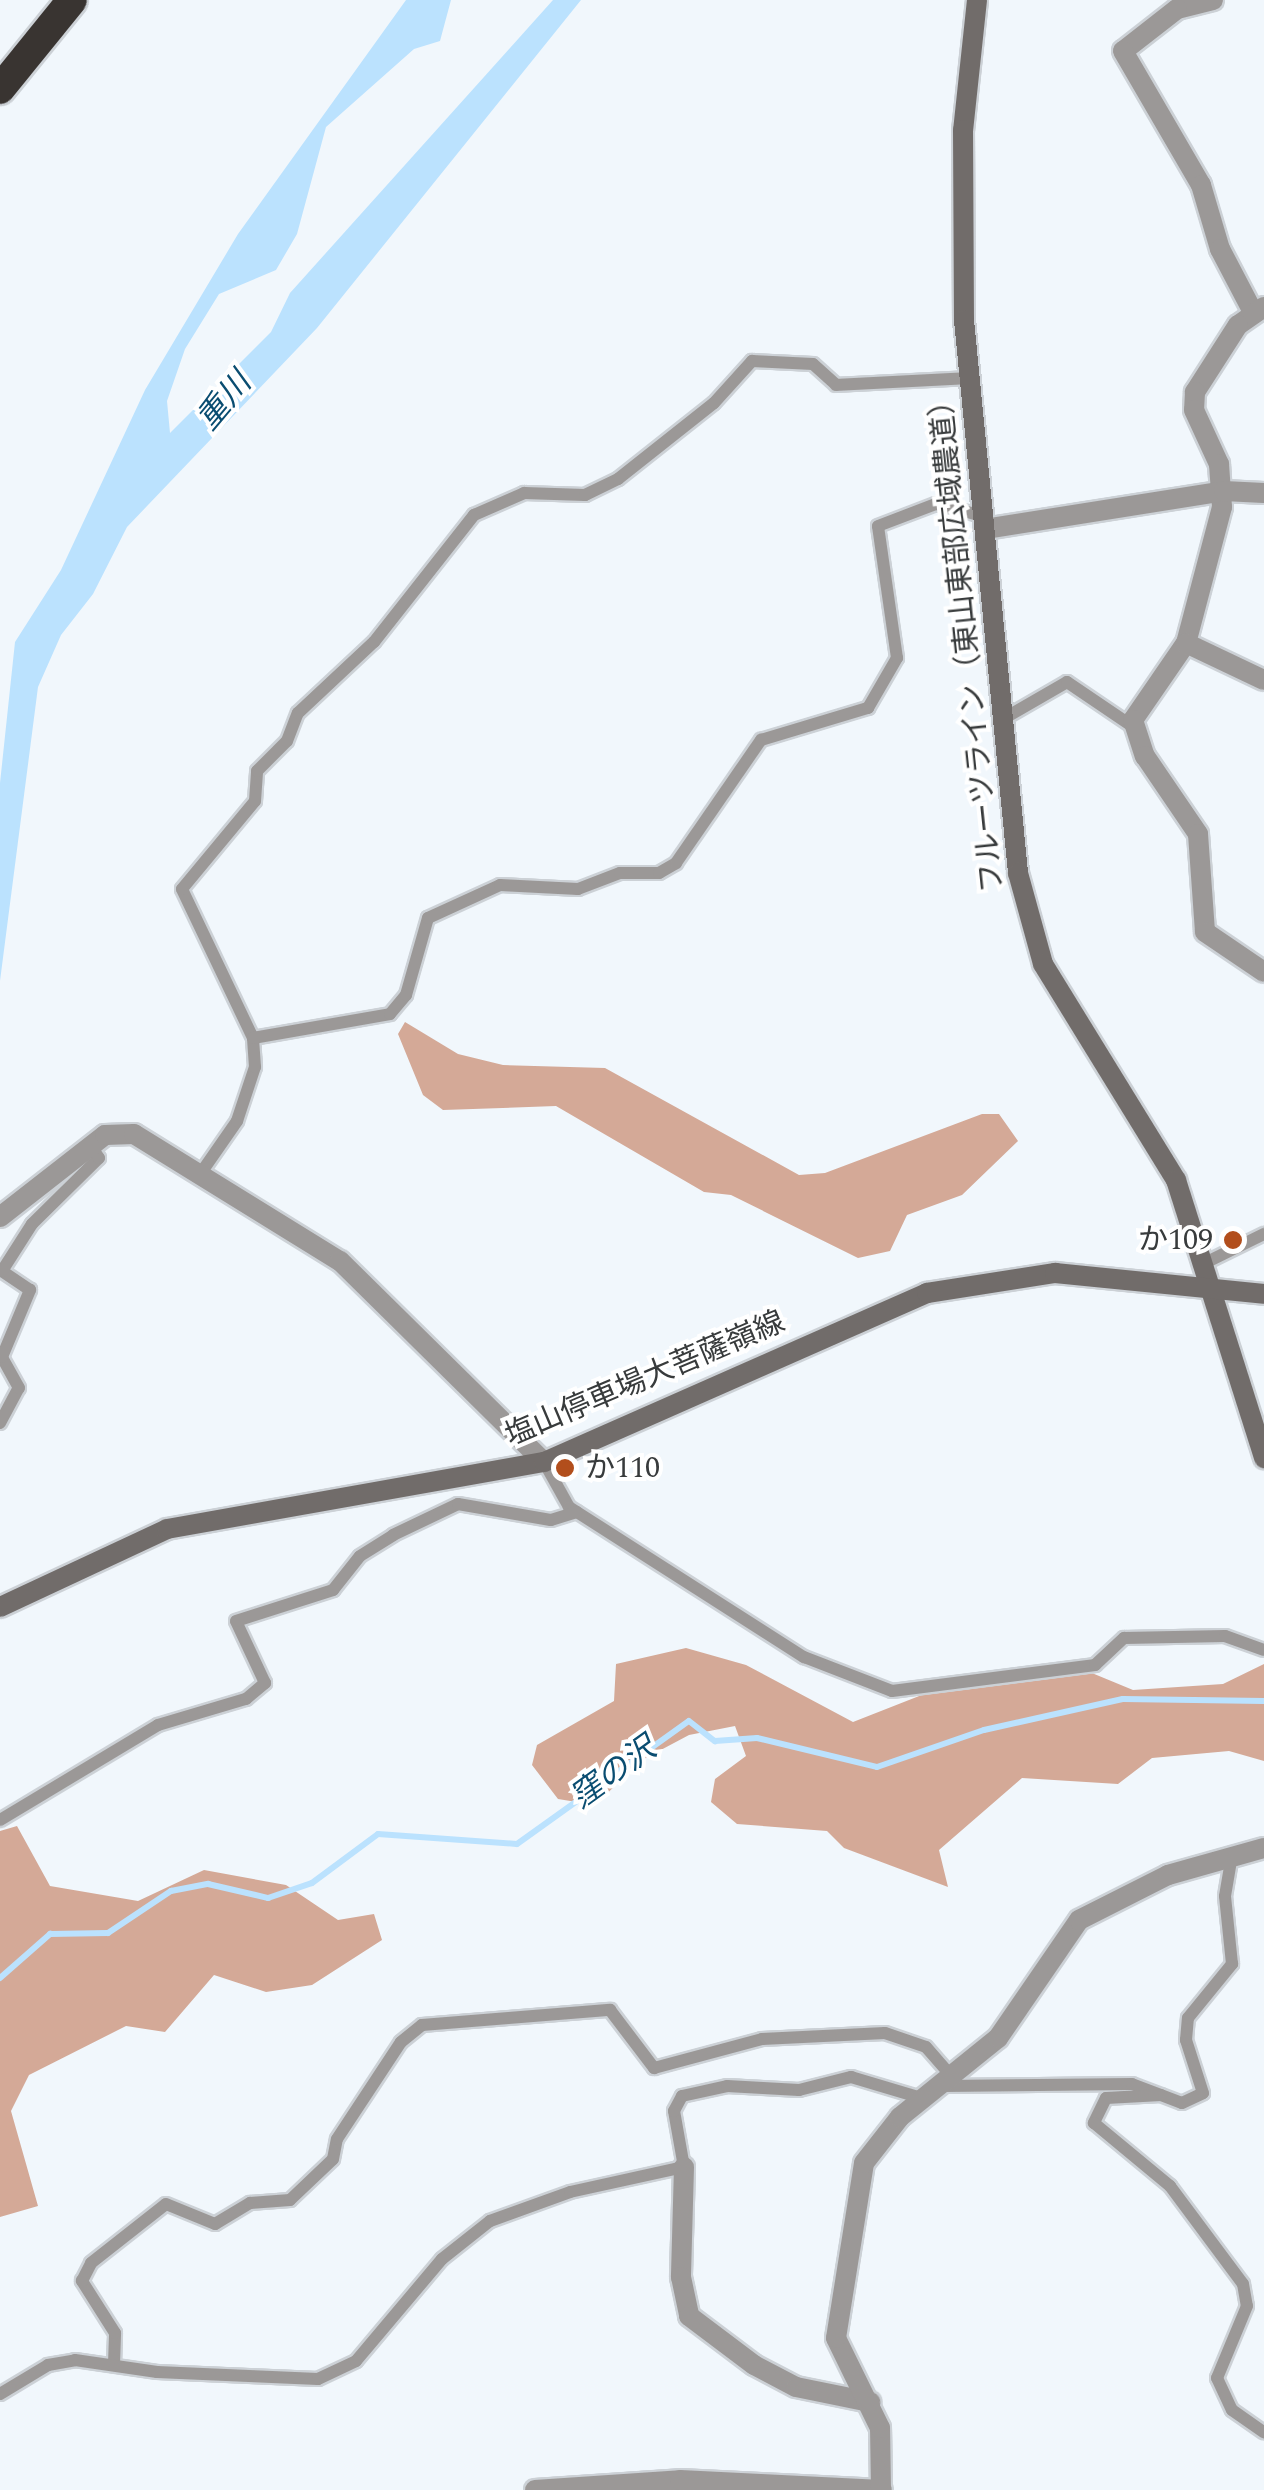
<!DOCTYPE html>
<html>
<head>
<meta charset="utf-8">
<style>
	body { margin:0 }
	#map { position:relative; width:1264px; height:2490px; overflow:hidden; background:#f1f7fc; font-family:Spectral,"Noto Sans JP",serif }
	div>[style] { position:absolute }
	.forest>* { inset:0; background:#d4a997 }
	.water>* { inset:0; background:#bbe2fe }
	.stream>* { height:6px; margin:-3px; padding:0 3px; transform-origin:3px; border-radius:3px; background:#bbe2fe }
	.roads { filter:drop-shadow(2px 0 #ccd1d6) drop-shadow(-2px 0 #ccd1d6) drop-shadow(0 2px #ccd1d6) drop-shadow(0 -2px #ccd1d6) }
	.lane>* { height:12px; margin:-6px; padding:0 6px; transform-origin:6px; border-radius:6px; background:#9b9897 }
	.street>* { height:20px; margin:-10px; padding:0 10px; transform-origin:10px; border-radius:10px; background:#9b9897 }
	.secondary>* { height:20px; margin:-10px; padding:0 10px; transform-origin:10px; border-radius:10px; background:#716c6a }
	.highway>* { height:30px; margin:-15px; padding:0 15px; transform-origin:15px; border-radius:15px; background:#393431 }
	.dots>* { width:28px; height:28px; translate:-50% -50%; box-sizing:border-box; border:5px solid #fff; border-radius:50% }
	span { translate:-50% -50%; white-space:nowrap; text-align:center; line-height:1.15; -webkit-text-stroke:8px #fff; paint-order:stroke }
	.street-label { font-size:30px; color:#383b3c }
	.poi-label { font-size:30px; color:#383b3c }
	.right { translate:-100% -50%; text-align:right }
	.left { translate:0 -50%; text-align:left }
	.water-label { font-size:32px; color:#0a4d71; font-style:italic }
</style>
</head>
<body>
<div id="map">
	<div class="forest">
		<i style="clip-path:polygon(405px 1022px,458px 1054px,503px 1065px,605px 1068px,799px 1175px,825px 1173px,982px 1114px,999px 1114px,1018px 1141px,962px 1195px,907px 1215px,890px 1251px,858px 1258px,731px 1195px,704px 1192px,556px 1106px,443px 1110px,423px 1095px,398px 1034px)"></i>
		<i style="clip-path:polygon(686px 1648px,746px 1665px,853px 1722px,937px 1689px,1087px 1671px,1133px 1690px,1223px 1684px,1264px 1664px,1264px 1761px,1229px 1751px,1152px 1758px,1118px 1784px,1022px 1778px,939px 1850px,948px 1887px,844px 1848px,827px 1831px,737px 1824px,711px 1802px,715px 1779px,746px 1756px,735px 1726px,689px 1735px,642px 1760px,595px 1805px,558px 1799px,532px 1765px,537px 1745px,614px 1701px,616px 1664px)"></i>
		<i style="clip-path:polygon(17px 1826px,50px 1886px,138px 1901px,204px 1870px,286px 1885px,338px 1920px,374px 1914px,382px 1940px,312px 1985px,266px 1992px,214px 1975px,165px 2032px,126px 2026px,29px 2075px,11px 2111px,38px 2206px,0 2217px,0 1831px)"></i>
	</div>
	<div class="water">
		<i style="clip-path:polygon(406px 0,451px 0,440px 41px,414px 49px,326px 127px,297px 234px,276px 270px,219px 294px,185px 349px,167px 401px,170px 433px,271px 332px,290px 293px,553px 0,581px 0,317px 328px,127px 527px,93px 594px,61px 635px,38px 687px,0 981px,0 783px,15px 642px,61px 570px,145px 390px,238px 234px)"></i>
	</div>
	<div class="stream">
		<i style="left:0;top:1978px;width:67px;rotate:-41.3deg"></i>
		<i style="left:50px;top:1934px;width:58px;rotate:-1deg"></i>
		<i style="left:108px;top:1933px;width:76px;rotate:-33.7deg"></i>
		<i style="left:171px;top:1891px;width:38px;rotate:-11deg"></i>
		<i style="left:208px;top:1884px;width:62px;rotate:13.1deg"></i>
		<i style="left:268px;top:1898px;width:46px;rotate:-18.8deg"></i>
		<i style="left:312px;top:1883px;width:82px;rotate:-36.6deg"></i>
		<i style="left:378px;top:1834px;width:139px;rotate:4.1deg"></i>
		<i style="left:517px;top:1844px;width:211px;rotate:-35.6deg"></i>
		<i style="left:689px;top:1721px;width:33px;rotate:38deg"></i>
		<i style="left:715px;top:1741px;width:42px;rotate:-4.1deg"></i>
		<i style="left:757px;top:1738px;width:123px;rotate:13.6deg"></i>
		<i style="left:877px;top:1767px;width:113px;rotate:-19.1deg"></i>
		<i style="left:984px;top:1730px;width:142px;rotate:-12.6deg"></i>
		<i style="left:1123px;top:1699px;width:141px;rotate:0.8deg"></i>
	</div>
	<div class="roads">
		<div class="lane">
			<i style="left:1003px;top:719px;width:74px;rotate:-30deg"></i>
			<i style="left:1067px;top:682px;width:82px;rotate:34.1deg"></i>
			<i style="left:253px;top:1038px;width:165px;rotate:-115.5deg"></i>
			<i style="left:182px;top:889px;width:114px;rotate:-50.3deg"></i>
			<i style="left:255px;top:801px;width:30px;rotate:-86deg"></i>
			<i style="left:257px;top:771px;width:42px;rotate:-45deg"></i>
			<i style="left:287px;top:741px;width:30px;rotate:-69deg"></i>
			<i style="left:298px;top:713px;width:104px;rotate:-43.1deg"></i>
			<i style="left:374px;top:642px;width:162px;rotate:-51.8deg"></i>
			<i style="left:474px;top:515px;width:55px;rotate:-23.7deg"></i>
			<i style="left:524px;top:493px;width:61px;rotate:1.9deg"></i>
			<i style="left:585px;top:495px;width:37px;rotate:-26deg"></i>
			<i style="left:618px;top:479px;width:122px;rotate:-38.4deg"></i>
			<i style="left:714px;top:403px;width:57px;rotate:-47.9deg"></i>
			<i style="left:752px;top:361px;width:61px;rotate:2.8deg"></i>
			<i style="left:813px;top:364px;width:31px;rotate:42deg"></i>
			<i style="left:836px;top:385px;width:133px;rotate:-3deg"></i>
			<i style="left:203px;top:1170px;width:60px;rotate:-55.2deg"></i>
			<i style="left:237px;top:1121px;width:57px;rotate:-71.6deg"></i>
			<i style="left:255px;top:1067px;width:29px;rotate:-94deg"></i>
			<i style="left:253px;top:1038px;width:139px;rotate:-9.9deg"></i>
			<i style="left:390px;top:1014px;width:25px;rotate:-50deg"></i>
			<i style="left:406px;top:995px;width:80px;rotate:-74.1deg"></i>
			<i style="left:428px;top:918px;width:79px;rotate:-24.6deg"></i>
			<i style="left:500px;top:885px;width:78px;rotate:2.9deg"></i>
			<i style="left:578px;top:889px;width:45px;rotate:-20.9deg"></i>
			<i style="left:620px;top:873px;width:39px"></i>
			<i style="left:659px;top:873px;width:20px;rotate:-30deg"></i>
			<i style="left:676px;top:863px;width:150px;rotate:-55.4deg"></i>
			<i style="left:761px;top:740px;width:112px;rotate:-16.7deg"></i>
			<i style="left:868px;top:708px;width:58px;rotate:-59.9deg"></i>
			<i style="left:897px;top:658px;width:133px;rotate:-98.2deg"></i>
			<i style="left:878px;top:526px;width:62px;rotate:-20.8deg"></i>
			<i style="left:936px;top:504px;width:49px;rotate:14.3deg"></i>
			<i style="left:1207px;top:1262px;width:64px;rotate:-26.2deg"></i>
			<i style="left:0;top:1423px;width:40px;rotate:-62deg"></i>
			<i style="left:19px;top:1388px;width:35px;rotate:-119deg"></i>
			<i style="left:2px;top:1357px;width:73px;rotate:-67.3deg"></i>
			<i style="left:30px;top:1290px;width:34px;rotate:-146deg"></i>
			<i style="left:2px;top:1271px;width:56px;rotate:-57.4deg"></i>
			<i style="left:32px;top:1224px;width:94px;rotate:-44.6deg"></i>
			<i style="left:99px;top:1158px;width:14px;rotate:-124deg"></i>
			<i style="left:544px;top:1462px;width:51px;rotate:60.9deg"></i>
			<i style="left:569px;top:1507px;width:279px;rotate:32.6deg"></i>
			<i style="left:804px;top:1657px;width:94px;rotate:21.1deg"></i>
			<i style="left:892px;top:1691px;width:205px;rotate:-7.3deg"></i>
			<i style="left:1095px;top:1665px;width:40px;rotate:-43deg"></i>
			<i style="left:1124px;top:1638px;width:101px;rotate:-1.1deg"></i>
			<i style="left:1225px;top:1636px;width:41px;rotate:19.7deg"></i>
			<i style="left:0;top:1820px;width:184px;rotate:-31deg"></i>
			<i style="left:158px;top:1725px;width:92px;rotate:-16.5deg"></i>
			<i style="left:246px;top:1699px;width:25px;rotate:-40deg"></i>
			<i style="left:265px;top:1683px;width:68px;rotate:-115.1deg"></i>
			<i style="left:236px;top:1621px;width:102px;rotate:-17.7deg"></i>
			<i style="left:333px;top:1590px;width:43px;rotate:-51.5deg"></i>
			<i style="left:360px;top:1556px;width:39px;rotate:-32deg"></i>
			<i style="left:393px;top:1535px;width:72px;rotate:-25.5deg"></i>
			<i style="left:458px;top:1504px;width:94px;rotate:9.8deg"></i>
			<i style="left:551px;top:1520px;width:27px;rotate:-17deg"></i>
			<i style="left:943px;top:2086px;width:189px;rotate:-0.6deg"></i>
			<i style="left:1132px;top:2084px;width:53px;rotate:20.8deg"></i>
			<i style="left:1182px;top:2103px;width:23px;rotate:-25deg"></i>
			<i style="left:1203px;top:2093px;width:56px;rotate:-107.8deg"></i>
			<i style="left:1186px;top:2040px;width:22px;rotate:-85deg"></i>
			<i style="left:1188px;top:2018px;width:70px;rotate:-50.8deg"></i>
			<i style="left:1232px;top:1964px;width:68px;rotate:-95.9deg"></i>
			<i style="left:1225px;top:1896px;width:42px;rotate:-80.3deg"></i>
			<i style="left:1161px;top:2095px;width:55px;rotate:176.9deg"></i>
			<i style="left:1106px;top:2098px;width:28px;rotate:116deg"></i>
			<i style="left:1094px;top:2123px;width:99px;rotate:39.7deg"></i>
			<i style="left:1170px;top:2186px;width:122px;rotate:53.3deg"></i>
			<i style="left:1243px;top:2284px;width:22px;rotate:80deg"></i>
			<i style="left:1247px;top:2306px;width:78px;rotate:112.6deg"></i>
			<i style="left:1217px;top:2378px;width:35px;rotate:65deg"></i>
			<i style="left:1232px;top:2410px;width:39px;rotate:35deg"></i>
			<i style="left:114px;top:2364px;width:31px;rotate:-88deg"></i>
			<i style="left:115px;top:2333px;width:62px;rotate:-122.4deg"></i>
			<i style="left:82px;top:2281px;width:20px;rotate:-63deg"></i>
			<i style="left:91px;top:2263px;width:95px;rotate:-38.2deg"></i>
			<i style="left:166px;top:2204px;width:53px;rotate:22.2deg"></i>
			<i style="left:215px;top:2224px;width:41px;rotate:-31deg"></i>
			<i style="left:250px;top:2203px;width:40px;rotate:-4.3deg"></i>
			<i style="left:290px;top:2200px;width:59px;rotate:-43.6deg"></i>
			<i style="left:333px;top:2159px;width:20px;rotate:-79deg"></i>
			<i style="left:337px;top:2139px;width:116px;rotate:-56.6deg"></i>
			<i style="left:401px;top:2042px;width:27px;rotate:-39deg"></i>
			<i style="left:422px;top:2025px;width:189px;rotate:-4.6deg"></i>
			<i style="left:610px;top:2010px;width:73px;rotate:52.8deg"></i>
			<i style="left:654px;top:2068px;width:112px;rotate:-15deg"></i>
			<i style="left:762px;top:2039px;width:123px;rotate:-2.8deg"></i>
			<i style="left:885px;top:2033px;width:43px;rotate:18.9deg"></i>
			<i style="left:926px;top:2047px;width:41px;rotate:48.9deg"></i>
			<i style="left:0;top:2394px;width:56px;rotate:-31.1deg"></i>
			<i style="left:48px;top:2365px;width:27px;rotate:-10deg"></i>
			<i style="left:75px;top:2360px;width:83px;rotate:8.3deg"></i>
			<i style="left:157px;top:2372px;width:161px;rotate:2.5deg"></i>
			<i style="left:318px;top:2379px;width:42px;rotate:-25.3deg"></i>
			<i style="left:356px;top:2361px;width:133px;rotate:-49.9deg"></i>
			<i style="left:442px;top:2259px;width:61px;rotate:-38.4deg"></i>
			<i style="left:490px;top:2221px;width:85px;rotate:-19.9deg"></i>
			<i style="left:570px;top:2192px;width:117px;rotate:-12.4deg"></i>
			<i style="left:684px;top:2167px;width:57px;rotate:-100.1deg"></i>
			<i style="left:674px;top:2111px;width:17px;rotate:-62deg"></i>
			<i style="left:682px;top:2096px;width:46px;rotate:-12.5deg"></i>
			<i style="left:727px;top:2086px;width:72px;rotate:3.2deg"></i>
			<i style="left:799px;top:2090px;width:54px;rotate:-14deg"></i>
			<i style="left:851px;top:2077px;width:77px;rotate:16.6deg"></i>
		</div>
		<div class="street">
			<i style="left:1213px;top:0;width:37px;rotate:166deg"></i>
			<i style="left:1177px;top:9px;width:68px;rotate:142.1deg"></i>
			<i style="left:1123px;top:51px;width:155px;rotate:59.8deg"></i>
			<i style="left:1201px;top:185px;width:67px;rotate:73.5deg"></i>
			<i style="left:1220px;top:249px;width:73px;rotate:62.4deg"></i>
			<i style="left:1264px;top:307px;width:32px;rotate:145deg"></i>
			<i style="left:1238px;top:325px;width:80px;rotate:122.7deg"></i>
			<i style="left:1195px;top:392px;width:18px;rotate:93deg"></i>
			<i style="left:1194px;top:410px;width:60px;rotate:65.2deg"></i>
			<i style="left:1219px;top:464px;width:43px;rotate:86deg"></i>
			<i style="left:1222px;top:507px;width:141px;rotate:104.8deg"></i>
			<i style="left:1186px;top:643px;width:93px;rotate:124.5deg"></i>
			<i style="left:1133px;top:720px;width:38px;rotate:72deg"></i>
			<i style="left:1145px;top:756px;width:94px;rotate:55.8deg"></i>
			<i style="left:1198px;top:834px;width:98px;rotate:85.9deg"></i>
			<i style="left:1205px;top:932px;width:71px;rotate:34.1deg"></i>
			<i style="left:985px;top:529px;width:242px;rotate:-9deg"></i>
			<i style="left:1224px;top:491px;width:40px;rotate:2.9deg"></i>
			<i style="left:1186px;top:643px;width:86px;rotate:25.4deg"></i>
			<i style="left:0;top:1217px;width:133px;rotate:-38deg"></i>
			<i style="left:105px;top:1135px;width:29px;rotate:-2deg"></i>
			<i style="left:134px;top:1134px;width:242px;rotate:31.7deg"></i>
			<i style="left:340px;top:1261px;width:286px;rotate:44.6deg"></i>
			<i style="left:684px;top:2167px;width:110px;rotate:91.6deg"></i>
			<i style="left:681px;top:2277px;width:40px;rotate:78deg"></i>
			<i style="left:689px;top:2316px;width:81px;rotate:37deg"></i>
			<i style="left:754px;top:2365px;width:47px;rotate:27.6deg"></i>
			<i style="left:796px;top:2387px;width:76px;rotate:11.5deg"></i>
			<i style="left:535px;top:2490px;width:145px;rotate:-3.9deg"></i>
			<i style="left:680px;top:2480px;width:202px;rotate:2.8deg"></i>
			<i style="left:881px;top:2490px;width:62px;rotate:-90.9deg"></i>
			<i style="left:880px;top:2428px;width:100px;rotate:-116.1deg"></i>
			<i style="left:836px;top:2338px;width:177px;rotate:-80.9deg"></i>
			<i style="left:864px;top:2163px;width:58px;rotate:-52deg"></i>
			<i style="left:900px;top:2117px;width:126px;rotate:-38.9deg"></i>
			<i style="left:998px;top:2038px;width:143px;rotate:-55.5deg"></i>
			<i style="left:1079px;top:1920px;width:100px;rotate:-26.8deg"></i>
			<i style="left:1168px;top:1875px;width:100px;rotate:-15.7deg"></i>
		</div>
		<div class="secondary">
			<i style="left:977px;top:0;width:131px;rotate:96.1deg"></i>
			<i style="left:963px;top:130px;width:190px;rotate:89.7deg"></i>
			<i style="left:964px;top:320px;width:556px;rotate:84.42deg"></i>
			<i style="left:1018px;top:873px;width:94px;rotate:74.6deg"></i>
			<i style="left:1043px;top:964px;width:254px;rotate:58.4deg"></i>
			<i style="left:1176px;top:1180px;width:292px;rotate:72.4deg"></i>
			<i style="left:0;top:1607px;width:184px;rotate:-25deg"></i>
			<i style="left:167px;top:1529px;width:383px;rotate:-10.1deg"></i>
			<i style="left:544px;top:1462px;width:419px;rotate:-23.8deg"></i>
			<i style="left:927px;top:1293px;width:130px;rotate:-8.9deg"></i>
			<i style="left:1055px;top:1273px;width:210px;rotate:5.7deg"></i>
		</div>
		<div class="highway">
			<i style="left:0;top:89px;width:114px;rotate:-51deg"></i>
		</div>
	</div>
	<div class="dots">
		<i style="left:1233px;top:1240px;background:#b24e1c"></i>
		<i style="left:565px;top:1468px;background:#b24e1c"></i>
	</div>
	<div class="street-label">
		<span style="left:967px;top:639px;rotate:-96deg">フルーツライン（東山東部広域農道）</span>
		<span style="left:645px;top:1379px;rotate:-23deg">塩山停車場大菩薩嶺線</span>
	</div>
	<div class="poi-label">
		<span class="right" style="left:1213px;top:1240px">か109</span>
		<span class="left" style="left:585px;top:1468px">か110</span>
	</div>
	<div class="water-label">
		<span style="left:225px;top:402px;rotate:-50deg">重川</span>
		<span style="left:614px;top:1774px;rotate:-36deg">窪の沢</span>
	</div>
</div>
</body>
</html>
